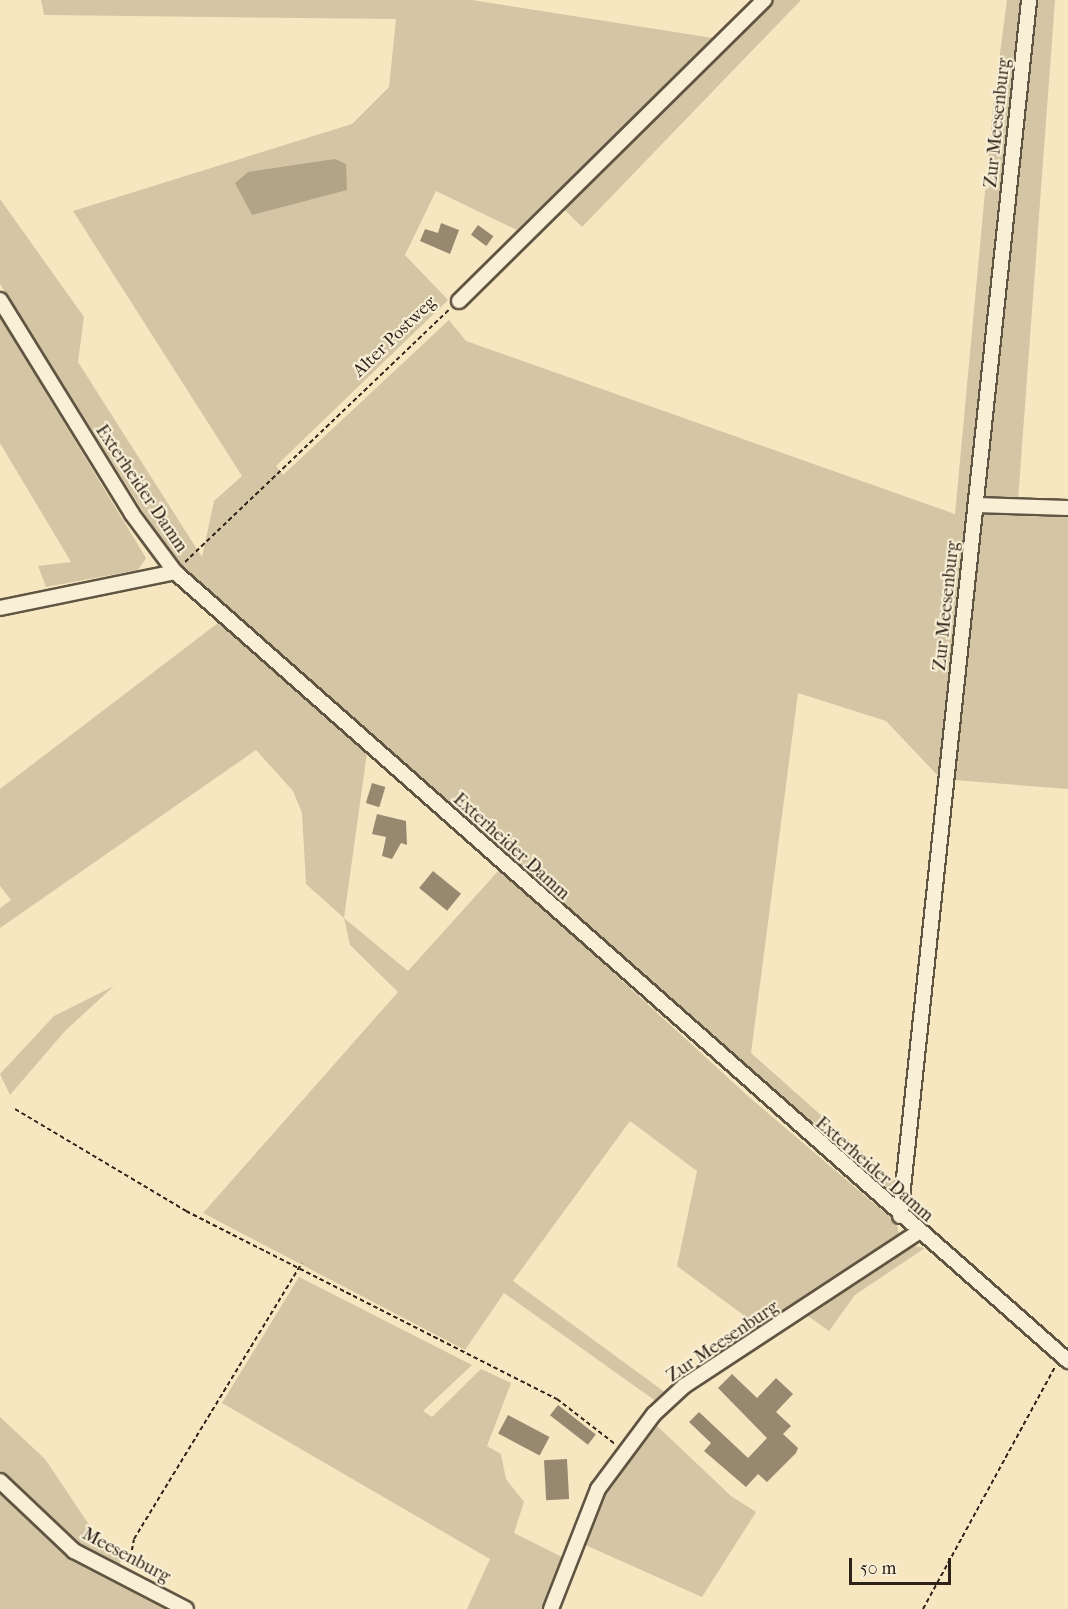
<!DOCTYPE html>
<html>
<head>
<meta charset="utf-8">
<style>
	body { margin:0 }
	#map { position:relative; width:1068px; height:1609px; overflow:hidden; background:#f6e7c0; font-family:"IM FELL French Canon",serif }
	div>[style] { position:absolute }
	.green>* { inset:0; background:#d4c6a4 }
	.water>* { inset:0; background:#b2a487 }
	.building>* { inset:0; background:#968970; transform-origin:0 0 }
	.path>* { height:2px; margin-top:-1px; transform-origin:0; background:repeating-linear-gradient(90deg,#2e2319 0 4.5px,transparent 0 7.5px) }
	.roads { filter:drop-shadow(2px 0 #605443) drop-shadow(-2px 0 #605443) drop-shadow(0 2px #605443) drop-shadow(0 -2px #605443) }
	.minor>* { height:14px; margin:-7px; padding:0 7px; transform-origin:7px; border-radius:7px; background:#f9efd6 }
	span { translate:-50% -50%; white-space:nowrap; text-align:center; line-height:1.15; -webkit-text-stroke:4.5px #f9efd6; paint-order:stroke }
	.street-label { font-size:18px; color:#2e2319 }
	.scale { position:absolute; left:849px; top:1558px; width:102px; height:27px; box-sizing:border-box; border:3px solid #2e2319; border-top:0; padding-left:8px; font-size:18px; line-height:21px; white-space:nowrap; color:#2e2319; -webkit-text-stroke:4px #f9efd6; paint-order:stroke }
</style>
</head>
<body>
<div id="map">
	<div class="green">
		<i style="clip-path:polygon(41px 0,472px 0,713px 38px,756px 0,517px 230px,436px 191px,405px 255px,448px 300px,276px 466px,283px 475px,449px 320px,466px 341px,955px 514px,993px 106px,1007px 0,1022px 0,940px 778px,886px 721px,798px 693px,751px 1053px,894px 1180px,892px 1198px,171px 556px,0 284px,0 199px,84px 317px,78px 362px,202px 557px,214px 501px,242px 476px,73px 211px,352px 124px,389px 87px,396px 19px,44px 15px)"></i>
		<i style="clip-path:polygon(771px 0,801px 0,582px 227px,563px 208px)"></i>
		<i style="clip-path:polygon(1036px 0,1055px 0,1018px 500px,984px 498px)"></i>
		<i style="clip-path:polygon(0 317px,146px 558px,138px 570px,46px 587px,38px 566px,71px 562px,0 443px)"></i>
		<i style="clip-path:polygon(983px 513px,1068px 515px,1068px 789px,954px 780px)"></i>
		<i style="clip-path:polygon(218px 623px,367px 753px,344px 918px,408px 971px,500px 869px,749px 1097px,897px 1223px,899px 1237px,761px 1328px,677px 1266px,697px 1171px,630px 1121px,513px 1281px,666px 1393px,657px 1402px,504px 1293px,465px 1350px,203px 1213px,398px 992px,350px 945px,344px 918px,306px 884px,302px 813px,293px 791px,256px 750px,0 928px,0 908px,11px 900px,0 886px,0 789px)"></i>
		<i style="clip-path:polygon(114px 986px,65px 1031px,10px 1095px,0 1074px,54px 1016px)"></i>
		<i style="clip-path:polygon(908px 1245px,925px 1248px,855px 1295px,829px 1331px,805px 1314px)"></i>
		<i style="clip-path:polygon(299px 1277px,472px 1365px,423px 1411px,432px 1417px,481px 1369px,511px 1383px,487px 1446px,501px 1454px,506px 1479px,524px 1502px,514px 1533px,562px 1557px,545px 1609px,467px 1609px,490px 1559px,222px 1403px)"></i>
		<i style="clip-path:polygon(0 1417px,45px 1459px,100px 1541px,124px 1554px,117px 1570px,82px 1552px,0 1471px)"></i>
		<i style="clip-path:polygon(653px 1422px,731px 1496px,756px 1512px,702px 1597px,583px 1544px,603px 1493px)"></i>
		<i style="clip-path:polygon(0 1486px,71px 1556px,173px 1609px,0 1609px)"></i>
	</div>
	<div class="water">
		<i style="clip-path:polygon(335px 159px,346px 164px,347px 190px,252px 215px,235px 183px,248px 172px)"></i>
	</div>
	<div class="building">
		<i style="clip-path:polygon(441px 223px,459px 230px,450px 254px,420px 241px,425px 229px,438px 233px)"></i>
		<i style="left:478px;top:225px;width:19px;height:12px;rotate:36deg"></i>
		<i style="left:372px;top:783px;width:14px;height:21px;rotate:17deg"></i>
		<i style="clip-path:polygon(377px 814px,406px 821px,407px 845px,401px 843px,392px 859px,382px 856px,386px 837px,372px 834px)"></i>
		<i style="left:433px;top:871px;width:36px;height:22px;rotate:39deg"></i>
		<i style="clip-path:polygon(732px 1374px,757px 1398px,776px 1378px,793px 1394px,776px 1412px,791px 1426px,783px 1434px,798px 1448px,796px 1453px,767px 1482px,758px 1474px,746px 1487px,704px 1451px,711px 1443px,689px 1422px,699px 1412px,748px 1458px,767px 1438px,718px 1388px)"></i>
		<i style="left:558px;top:1405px;width:48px;height:13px;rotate:38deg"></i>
		<i style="left:508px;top:1415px;width:47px;height:21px;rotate:28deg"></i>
		<i style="left:567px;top:1459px;width:40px;height:23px;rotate:87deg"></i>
	</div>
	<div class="path">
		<i style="left:185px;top:562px;width:366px;rotate:-43.7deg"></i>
		<i style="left:15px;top:1109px;width:199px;rotate:30.8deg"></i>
		<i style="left:186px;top:1211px;width:416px;rotate:26.9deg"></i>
		<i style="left:557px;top:1399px;width:73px;rotate:37.8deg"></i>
		<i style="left:129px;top:1565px;width:26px;rotate:-79deg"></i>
		<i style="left:134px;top:1539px;width:323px;rotate:-58.7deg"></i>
		<i style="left:923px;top:1609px;width:276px;rotate:-61.4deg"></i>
	</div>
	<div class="roads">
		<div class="minor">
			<i style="left:0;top:300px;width:251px;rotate:58.3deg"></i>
			<i style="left:132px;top:514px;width:72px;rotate:53.4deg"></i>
			<i style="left:175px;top:572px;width:1192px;rotate:41.46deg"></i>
			<i style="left:459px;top:301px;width:429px;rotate:-44.6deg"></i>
			<i style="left:976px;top:505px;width:92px;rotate:1.9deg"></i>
			<i style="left:0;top:608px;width:179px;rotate:-11.6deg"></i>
			<i style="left:900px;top:1216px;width:1223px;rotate:-83.94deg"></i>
			<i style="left:0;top:1481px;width:102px;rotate:43.4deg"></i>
			<i style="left:74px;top:1551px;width:126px;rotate:27.4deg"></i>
			<i style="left:551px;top:1609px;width:129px;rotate:-68.6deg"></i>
			<i style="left:598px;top:1489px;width:94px;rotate:-53.3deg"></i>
			<i style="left:654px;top:1414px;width:41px;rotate:-43deg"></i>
			<i style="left:684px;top:1386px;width:280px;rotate:-33.3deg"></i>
		</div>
	</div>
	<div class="street-label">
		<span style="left:998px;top:123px;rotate:-84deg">Zur Meesenburg</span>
		<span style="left:395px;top:337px;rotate:-44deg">Alter Postweg</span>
		<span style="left:141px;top:489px;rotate:56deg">Exterheider Damm</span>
		<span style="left:947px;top:606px;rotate:-84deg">Zur Meesenburg</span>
		<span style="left:511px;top:847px;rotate:42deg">Exterheider Damm</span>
		<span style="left:874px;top:1170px;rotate:41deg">Exterheider Damm</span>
		<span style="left:723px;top:1342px;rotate:-34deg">Zur Meesenburg</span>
		<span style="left:126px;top:1556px;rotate:28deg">Meesenburg</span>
	</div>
	<div class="scale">50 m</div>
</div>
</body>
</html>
